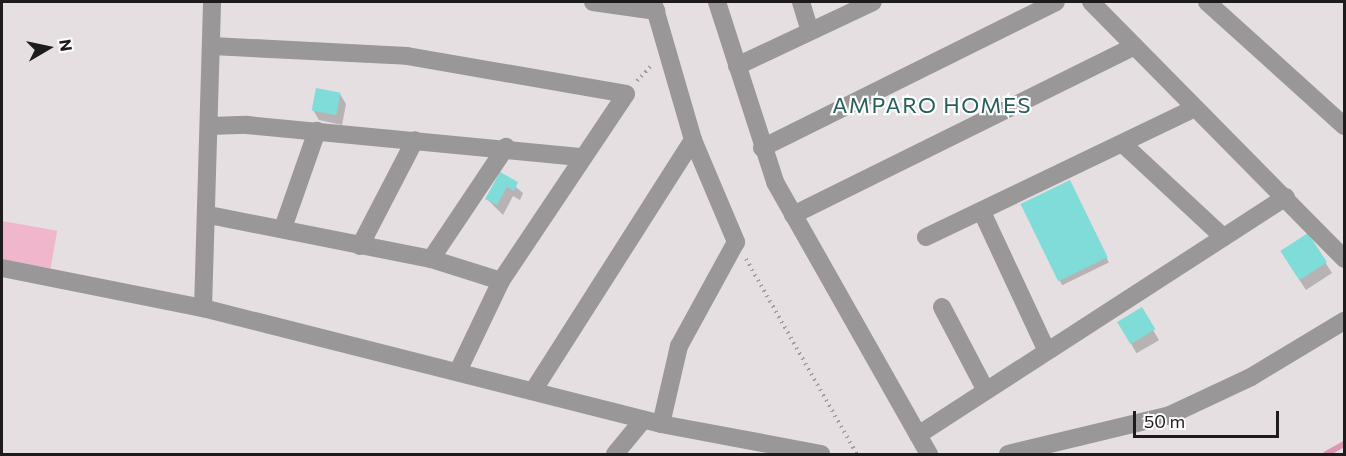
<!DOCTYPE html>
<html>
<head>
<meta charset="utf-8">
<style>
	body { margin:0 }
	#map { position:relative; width:1346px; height:456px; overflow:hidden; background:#e5dfe1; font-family:Commissioner,sans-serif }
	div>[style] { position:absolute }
	.green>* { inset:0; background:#efb6cc; transform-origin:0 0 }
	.shadow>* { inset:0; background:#0003; transform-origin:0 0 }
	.stream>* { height:6px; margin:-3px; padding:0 3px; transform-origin:3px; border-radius:3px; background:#dc98b3 }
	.building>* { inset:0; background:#7fdcd8; transform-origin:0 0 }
	.path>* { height:4px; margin-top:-2px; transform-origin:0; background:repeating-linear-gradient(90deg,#a19d9e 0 1.5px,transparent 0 6px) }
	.street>* { height:18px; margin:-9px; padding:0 9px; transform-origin:9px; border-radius:9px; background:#999798 }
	span { translate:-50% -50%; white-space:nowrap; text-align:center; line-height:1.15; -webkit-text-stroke:4.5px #fff; paint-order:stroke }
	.neighbourhood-label { font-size:22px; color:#255f5d; letter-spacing:1.5px }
	.frame { position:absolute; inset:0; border:3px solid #1d1b1b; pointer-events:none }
	.north { position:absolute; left:18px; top:18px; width:60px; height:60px; -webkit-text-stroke:4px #fff; paint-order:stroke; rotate:81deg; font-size:16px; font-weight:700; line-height:24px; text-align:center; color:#1d1b1b }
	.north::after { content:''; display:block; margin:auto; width:21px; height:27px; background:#1d1b1b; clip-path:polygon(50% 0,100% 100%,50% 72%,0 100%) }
	.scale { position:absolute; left:1133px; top:411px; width:146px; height:27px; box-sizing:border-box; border:3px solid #1d1b1b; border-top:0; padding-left:8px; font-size:18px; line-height:21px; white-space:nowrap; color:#1d1b1b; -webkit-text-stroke:4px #fff; paint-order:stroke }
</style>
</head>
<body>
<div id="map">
	<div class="green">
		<i style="left:2px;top:221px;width:56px;height:38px;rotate:10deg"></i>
	</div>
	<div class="shadow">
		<i style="clip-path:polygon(340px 94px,346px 104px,342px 125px,319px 120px,313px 110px)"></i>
		<i style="clip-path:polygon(500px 174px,523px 193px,520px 200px,513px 196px,503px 215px,487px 199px)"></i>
		<i style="left:1072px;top:187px;width:84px;height:52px;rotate:64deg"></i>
		<i style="clip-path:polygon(1308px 235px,1332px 273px,1306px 290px,1288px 262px)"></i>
		<i style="left:1141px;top:309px;width:36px;height:26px;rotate:60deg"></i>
	</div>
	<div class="stream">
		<i style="left:1326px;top:454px;width:21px;rotate:-29deg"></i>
	</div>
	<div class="building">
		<i style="left:316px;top:88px;width:25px;height:23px;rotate:11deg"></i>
		<i style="clip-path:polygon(500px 172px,518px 182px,514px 191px,507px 187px,497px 205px,485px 199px)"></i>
		<i style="left:1070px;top:180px;width:86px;height:55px;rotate:64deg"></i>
		<i style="left:1308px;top:233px;width:35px;height:33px;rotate:57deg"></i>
		<i style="left:1142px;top:307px;width:26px;height:29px;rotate:59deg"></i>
	</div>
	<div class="path">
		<i style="left:637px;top:81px;width:22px;rotate:-47deg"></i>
		<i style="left:746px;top:259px;width:224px;rotate:60.4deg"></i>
	</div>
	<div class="street">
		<i style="left:593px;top:2px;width:64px;rotate:8.1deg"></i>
		<i style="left:653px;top:2px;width:144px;rotate:73.8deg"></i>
		<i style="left:693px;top:140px;width:111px;rotate:67.1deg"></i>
		<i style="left:736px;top:242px;width:119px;rotate:118.7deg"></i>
		<i style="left:679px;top:346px;width:80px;rotate:103deg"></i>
		<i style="left:717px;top:2px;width:189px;rotate:72.1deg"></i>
		<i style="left:775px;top:182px;width:313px;rotate:60.5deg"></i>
		<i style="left:801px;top:2px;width:30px;rotate:73deg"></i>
		<i style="left:1091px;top:2px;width:361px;rotate:45.4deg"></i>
		<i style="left:1207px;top:2px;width:185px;rotate:42.1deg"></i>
		<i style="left:212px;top:46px;width:195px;rotate:2.9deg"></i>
		<i style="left:407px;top:56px;width:222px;rotate:9.8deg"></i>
		<i style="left:626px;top:94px;width:225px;rotate:123.8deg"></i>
		<i style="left:501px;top:281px;width:100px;rotate:115.5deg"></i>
		<i style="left:737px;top:66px;width:150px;rotate:-25.2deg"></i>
		<i style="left:209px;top:126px;width:38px;rotate:-2deg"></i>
		<i style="left:247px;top:125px;width:337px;rotate:5.5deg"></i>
		<i style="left:1123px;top:144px;width:137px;rotate:42.9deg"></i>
		<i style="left:762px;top:148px;width:328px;rotate:-26.4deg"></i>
		<i style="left:982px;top:212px;width:151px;rotate:65deg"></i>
		<i style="left:209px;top:215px;width:226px;rotate:11.2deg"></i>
		<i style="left:431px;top:259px;width:73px;rotate:17.4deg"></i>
		<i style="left:793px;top:215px;width:381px;rotate:-26.3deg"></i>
		<i style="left:283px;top:228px;width:103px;rotate:-70.7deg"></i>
		<i style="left:926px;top:237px;width:298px;rotate:-25.6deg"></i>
		<i style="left:360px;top:246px;width:119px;rotate:-62.6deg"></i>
		<i style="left:431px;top:259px;width:135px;rotate:-56.2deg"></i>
		<i style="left:2px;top:268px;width:205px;rotate:11.3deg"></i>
		<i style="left:203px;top:308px;width:472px;rotate:14.2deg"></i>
		<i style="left:661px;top:424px;width:163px;rotate:10.6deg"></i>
		<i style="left:942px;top:307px;width:93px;rotate:62.3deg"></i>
		<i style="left:203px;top:308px;width:306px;rotate:-88.3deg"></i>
		<i style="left:533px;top:391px;width:298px;rotate:-57.5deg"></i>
		<i style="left:918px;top:435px;width:438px;rotate:-32.9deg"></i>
		<i style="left:615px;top:454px;width:44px;rotate:-50.5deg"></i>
		<i style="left:1008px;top:454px;width:167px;rotate:-13.5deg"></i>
		<i style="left:1170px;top:415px;width:89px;rotate:-25.1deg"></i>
		<i style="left:1251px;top:377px;width:109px;rotate:-31.1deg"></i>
	</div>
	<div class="neighbourhood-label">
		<span style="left:932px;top:105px">AMPARO HOMES</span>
	</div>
	<div class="frame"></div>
	<div class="north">N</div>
	<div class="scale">50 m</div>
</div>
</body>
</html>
